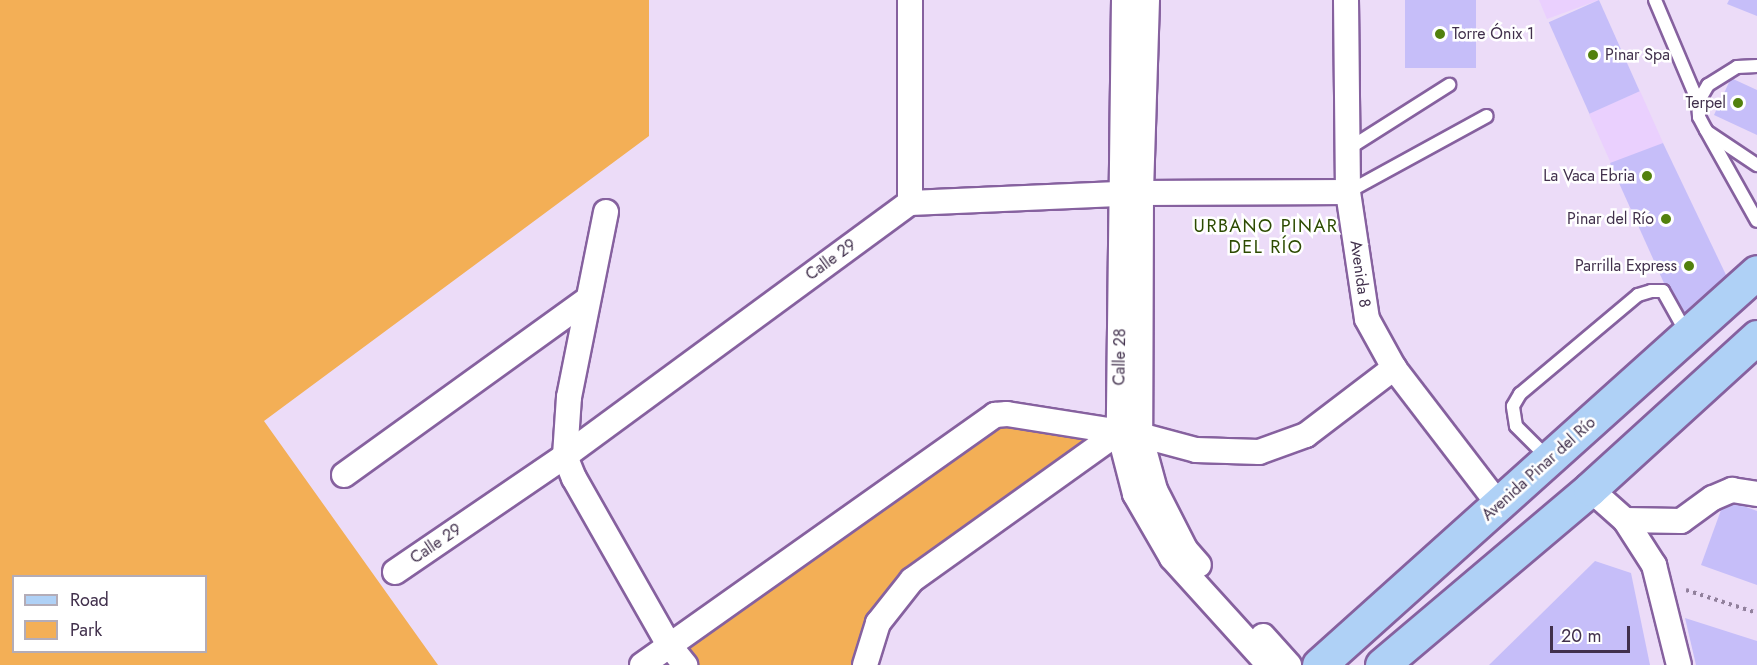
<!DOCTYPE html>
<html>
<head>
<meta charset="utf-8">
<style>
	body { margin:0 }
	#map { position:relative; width:1757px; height:665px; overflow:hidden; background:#ecdcf8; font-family:Jost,sans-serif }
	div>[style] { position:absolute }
	.built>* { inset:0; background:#ead0fe; transform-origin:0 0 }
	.green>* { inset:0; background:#f3af56 }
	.building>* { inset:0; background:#c6bef9; transform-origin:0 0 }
	.path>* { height:4px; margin-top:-2px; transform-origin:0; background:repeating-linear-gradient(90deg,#91809c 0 3px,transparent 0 7.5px) }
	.roads { filter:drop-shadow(2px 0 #86619f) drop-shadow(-2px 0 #86619f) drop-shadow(0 2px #86619f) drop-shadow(0 -2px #86619f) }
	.service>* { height:12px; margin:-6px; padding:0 6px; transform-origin:6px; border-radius:6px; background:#fff }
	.minor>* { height:24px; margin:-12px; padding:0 12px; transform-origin:12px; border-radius:12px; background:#fff }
	.primary>* { height:33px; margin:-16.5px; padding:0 16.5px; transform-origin:16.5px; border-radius:16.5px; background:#afd1f6 }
	.dots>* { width:16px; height:16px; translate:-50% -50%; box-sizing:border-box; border:3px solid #fff; border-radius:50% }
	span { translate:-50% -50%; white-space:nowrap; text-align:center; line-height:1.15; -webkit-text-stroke:5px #fff; paint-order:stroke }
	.poi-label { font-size:16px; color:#41304c }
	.left { translate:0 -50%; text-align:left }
	.right { translate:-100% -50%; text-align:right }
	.street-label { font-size:16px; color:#41304c }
	.neighbourhood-label { font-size:18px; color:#2d4b02; letter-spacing:1.5px }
	.legend { position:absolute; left:12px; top:575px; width:195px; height:78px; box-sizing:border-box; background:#fff; border:2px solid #b3acb7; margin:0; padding:8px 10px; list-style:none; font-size:18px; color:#41304c }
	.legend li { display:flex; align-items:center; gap:12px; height:30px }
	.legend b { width:30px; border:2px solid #b3acb7 }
	.scale { position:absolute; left:1550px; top:626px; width:80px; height:27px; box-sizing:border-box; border:3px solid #41304c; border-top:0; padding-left:8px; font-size:18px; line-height:21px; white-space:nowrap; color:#41304c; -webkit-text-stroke:4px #fff; paint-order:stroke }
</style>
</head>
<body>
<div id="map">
	<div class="built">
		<i style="clip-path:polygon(1539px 0,1599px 0,1547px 19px)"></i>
		<i style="left:1640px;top:91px;width:57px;height:56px;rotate:66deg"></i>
	</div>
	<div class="green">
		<i style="clip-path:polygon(evenodd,0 0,649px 0,649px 136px,264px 421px,438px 665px,0 665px,0 0,206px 576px,206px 652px,14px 652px,14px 576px,206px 576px)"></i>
		<i style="clip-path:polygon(998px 423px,1103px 440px,906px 573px,854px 665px,696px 665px,682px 649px)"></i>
	</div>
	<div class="building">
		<i style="left:1405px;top:0;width:71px;height:68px"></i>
		<i style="left:1599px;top:0;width:100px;height:55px;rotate:66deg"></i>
		<i style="clip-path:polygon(1729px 0,1757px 0,1757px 16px,1727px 4px)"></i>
		<i style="clip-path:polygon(1731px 78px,1757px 90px,1757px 135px,1714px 115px)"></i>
		<i style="clip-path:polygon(1663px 143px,1727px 277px,1681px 321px,1610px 163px)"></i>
		<i style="clip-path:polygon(1725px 499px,1757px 511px,1757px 585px,1701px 565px)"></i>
		<i style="clip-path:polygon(1595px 561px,1631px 573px,1650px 665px,1489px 665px)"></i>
		<i style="clip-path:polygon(1685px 618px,1757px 641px,1757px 665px,1696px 665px)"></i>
	</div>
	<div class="path">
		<i style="left:1686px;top:590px;width:75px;rotate:17.9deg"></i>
	</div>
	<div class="roads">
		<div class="service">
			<i style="left:1655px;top:0;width:111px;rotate:67.1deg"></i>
			<i style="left:1757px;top:66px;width:20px;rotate:177deg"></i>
			<i style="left:1737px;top:67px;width:34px;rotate:148deg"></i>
			<i style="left:1708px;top:85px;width:20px;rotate:120deg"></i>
			<i style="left:1698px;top:102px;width:15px;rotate:86deg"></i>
			<i style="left:1699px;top:117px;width:15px;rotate:62deg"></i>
			<i style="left:1706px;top:130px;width:104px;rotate:60.7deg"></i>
			<i style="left:1709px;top:133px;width:58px;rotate:33.7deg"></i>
			<i style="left:1348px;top:149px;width:120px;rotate:-32.4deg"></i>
			<i style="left:1348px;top:192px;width:158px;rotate:-28.7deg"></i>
			<i style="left:1547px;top:457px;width:44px;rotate:-135deg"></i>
			<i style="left:1516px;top:426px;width:20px;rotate:-99deg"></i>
			<i style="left:1513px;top:406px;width:14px;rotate:-60deg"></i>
			<i style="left:1520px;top:394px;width:154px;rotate:-40deg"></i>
			<i style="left:1638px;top:295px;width:14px;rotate:-17deg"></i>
			<i style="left:1651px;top:291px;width:12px"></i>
			<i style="left:1663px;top:291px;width:49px;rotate:60.8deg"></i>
		</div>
		<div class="minor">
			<i style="left:1124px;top:0;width:432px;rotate:90.7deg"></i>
			<i style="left:1119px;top:432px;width:64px;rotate:75.5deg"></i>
			<i style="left:1135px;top:494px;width:74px;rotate:60deg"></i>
			<i style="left:1172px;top:558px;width:144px;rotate:47.8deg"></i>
			<i style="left:1147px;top:0;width:193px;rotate:91.8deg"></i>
			<i style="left:1141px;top:193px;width:242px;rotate:90.2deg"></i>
			<i style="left:1140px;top:435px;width:57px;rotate:74.7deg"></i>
			<i style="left:1155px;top:490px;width:66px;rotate:63deg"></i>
			<i style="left:1185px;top:549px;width:21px;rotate:49deg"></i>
			<i style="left:1346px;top:0;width:192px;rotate:89.4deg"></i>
			<i style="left:1348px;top:192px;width:128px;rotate:81.5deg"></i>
			<i style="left:1367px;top:319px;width:56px;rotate:61.1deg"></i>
			<i style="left:1394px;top:368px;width:173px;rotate:52.5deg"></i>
			<i style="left:910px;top:203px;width:203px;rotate:-90deg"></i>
			<i style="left:606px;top:212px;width:189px;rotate:101.3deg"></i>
			<i style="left:569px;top:397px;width:59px;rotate:93.9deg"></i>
			<i style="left:565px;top:456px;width:24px;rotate:68deg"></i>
			<i style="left:574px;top:478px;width:192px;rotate:60.4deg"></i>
			<i style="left:669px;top:645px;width:26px;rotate:51deg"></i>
			<i style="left:344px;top:475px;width:301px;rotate:-35.8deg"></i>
			<i style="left:1590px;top:489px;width:47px;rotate:41.5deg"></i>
			<i style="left:1625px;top:520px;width:54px;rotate:57.2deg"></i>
			<i style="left:1654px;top:565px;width:103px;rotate:76deg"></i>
			<i style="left:1625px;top:520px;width:56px;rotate:1deg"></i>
			<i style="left:1681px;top:521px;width:39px;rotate:-36deg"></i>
			<i style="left:1713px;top:498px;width:21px;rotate:-23deg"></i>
			<i style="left:1732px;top:490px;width:25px;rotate:9deg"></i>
			<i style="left:395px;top:572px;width:206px;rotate:-34.3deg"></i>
			<i style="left:565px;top:456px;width:428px;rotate:-36.3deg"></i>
			<i style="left:910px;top:203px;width:231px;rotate:-2.5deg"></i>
			<i style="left:1141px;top:193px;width:207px;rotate:-0.3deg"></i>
			<i style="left:1263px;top:636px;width:39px;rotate:48deg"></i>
			<i style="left:642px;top:665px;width:433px;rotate:-35.3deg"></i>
			<i style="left:995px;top:415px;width:12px;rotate:-5deg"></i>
			<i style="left:1007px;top:414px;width:135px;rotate:9deg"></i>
			<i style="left:1140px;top:435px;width:58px;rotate:15deg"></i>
			<i style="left:1196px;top:450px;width:63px;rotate:1.8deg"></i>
			<i style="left:1259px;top:452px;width:50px;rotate:-19.9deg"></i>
			<i style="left:1306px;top:435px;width:111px;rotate:-37.3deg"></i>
			<i style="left:865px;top:665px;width:44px;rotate:-72.8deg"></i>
			<i style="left:878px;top:623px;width:55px;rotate:-51.7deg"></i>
			<i style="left:912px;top:580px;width:254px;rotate:-35.6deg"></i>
		</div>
		<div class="primary">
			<i style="left:1319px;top:665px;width:588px;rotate:-41.9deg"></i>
			<i style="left:1382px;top:665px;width:272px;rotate:-40.2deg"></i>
			<i style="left:1590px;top:489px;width:226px;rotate:-42.3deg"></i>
		</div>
	</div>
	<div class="dots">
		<i style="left:1440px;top:34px;background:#52810d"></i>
		<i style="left:1593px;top:55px;background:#52810d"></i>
		<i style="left:1738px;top:103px;background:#52810d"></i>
		<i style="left:1647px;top:176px;background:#52810d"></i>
		<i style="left:1666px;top:219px;background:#52810d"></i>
		<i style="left:1689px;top:266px;background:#52810d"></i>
	</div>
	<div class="poi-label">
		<span class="left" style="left:1452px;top:34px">Torre Ónix 1</span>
		<span class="left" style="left:1605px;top:55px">Pinar Spa</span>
		<span class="right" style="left:1726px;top:103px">Terpel</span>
		<span class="right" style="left:1635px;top:176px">La Vaca Ebria</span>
		<span class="right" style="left:1654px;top:219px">Pinar del Río</span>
		<span class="right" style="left:1677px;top:266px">Parrilla Express</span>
	</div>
	<div class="street-label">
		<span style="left:831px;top:260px;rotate:-36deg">Calle 29</span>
		<span style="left:1360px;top:274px;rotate:82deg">Avenida 8</span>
		<span style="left:1120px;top:357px;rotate:-89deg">Calle 28</span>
		<span style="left:1539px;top:469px;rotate:-42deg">Avenida Pinar del Río</span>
		<span style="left:436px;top:544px;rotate:-34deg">Calle 29</span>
	</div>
	<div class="neighbourhood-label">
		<span style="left:1266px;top:237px">URBANO PINAR<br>DEL RÍO</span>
	</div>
	<ul class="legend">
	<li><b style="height:8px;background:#afd1f6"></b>Road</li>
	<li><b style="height:16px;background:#f3af56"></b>Park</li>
	</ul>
	<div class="scale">20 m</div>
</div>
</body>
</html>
